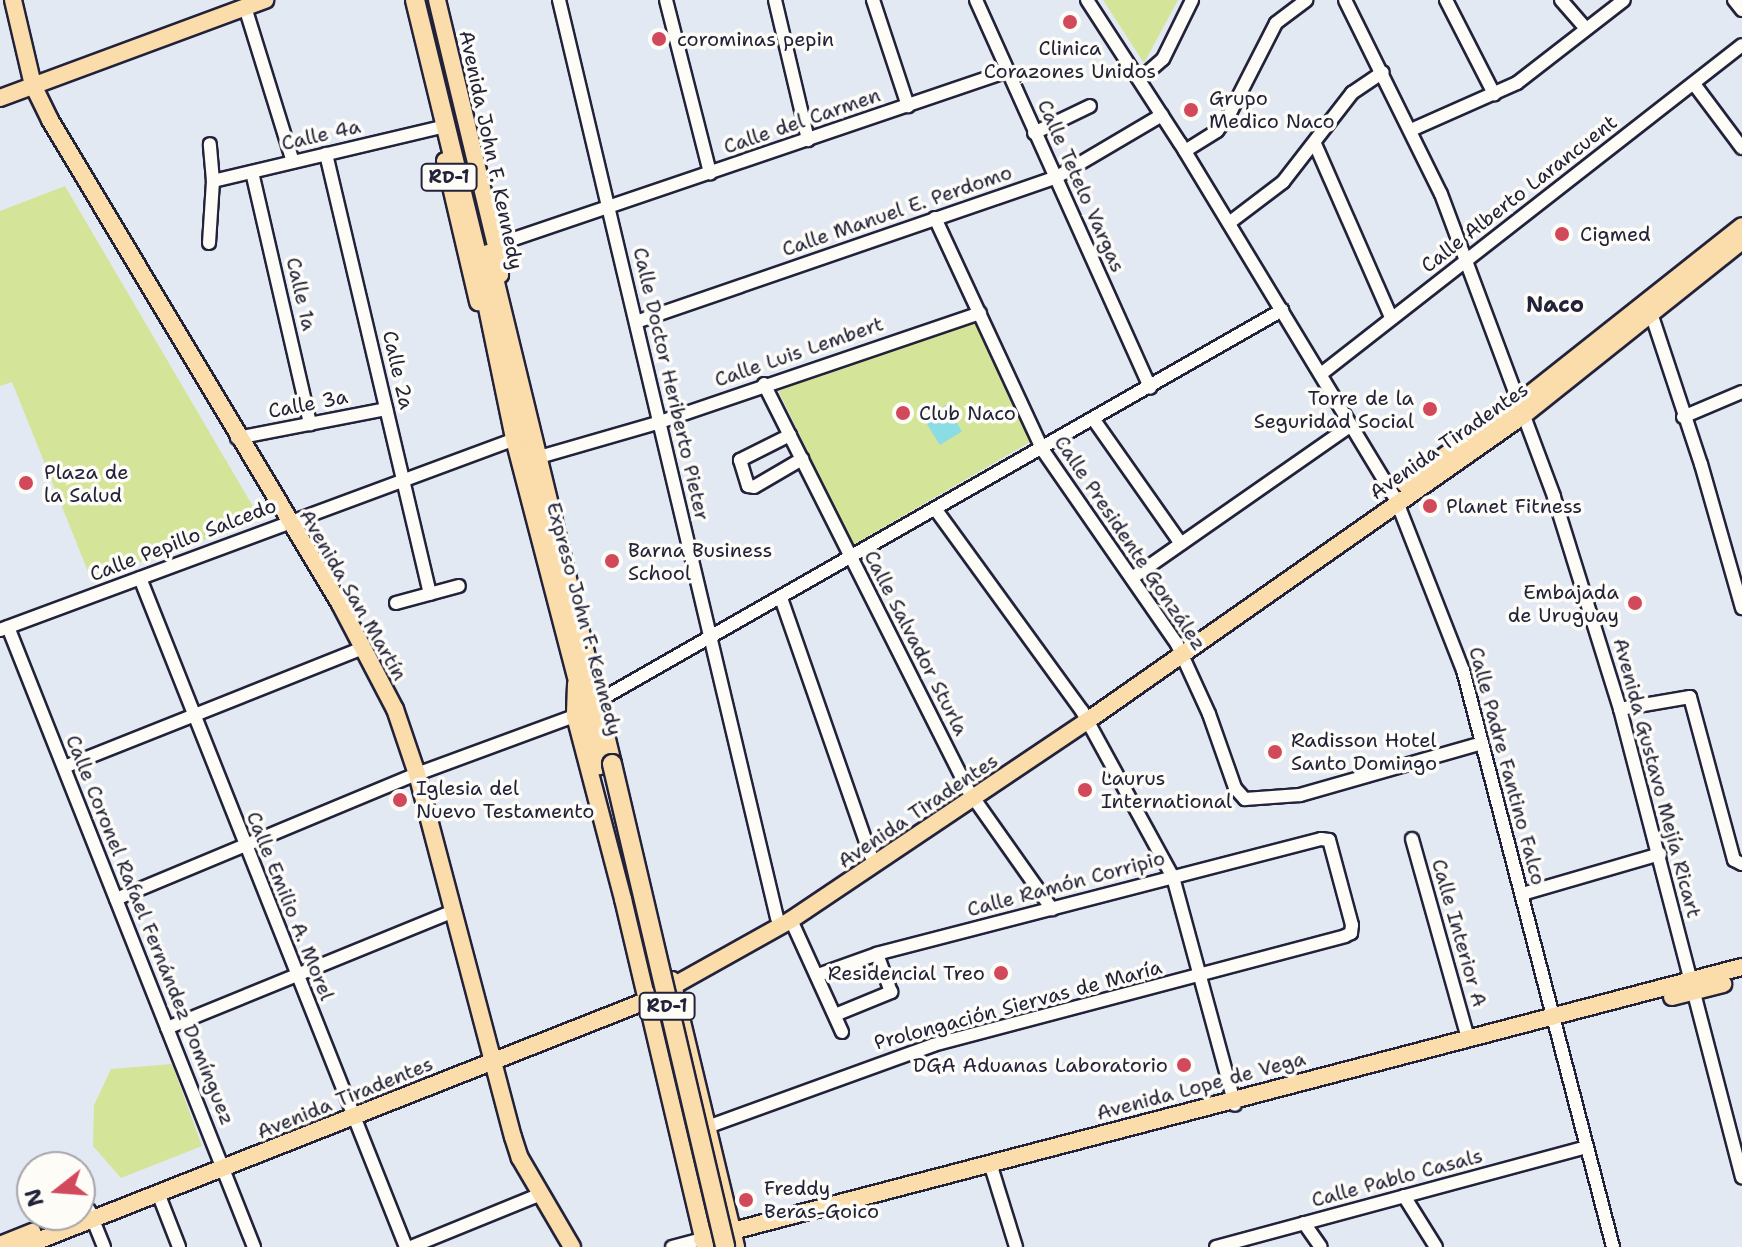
<!DOCTYPE html>
<html>
<head>
<meta charset="utf-8">
<style>
	body { margin:0 }
	#map { position:relative; width:1742px; height:1247px; overflow:hidden; background:#e3e9f3; font-family:"Shantell Sans",sans-serif }
	div>[style] { position:absolute }
	.green>* { inset:0; background:#d4e599 }
	.water>* { inset:0; background:#8bdce5; transform-origin:0 0 }
	.roads { filter:drop-shadow(2px 0 #22223b) drop-shadow(-2px 0 #22223b) drop-shadow(0 2px #22223b) drop-shadow(0 -2px #22223b) }
	.minor>* { height:12px; margin:-6px; padding:0 6px; transform-origin:6px; border-radius:6px; background:#fdfcf7 }
	.major>* { height:16px; margin:-8px; padding:0 8px; transform-origin:8px; border-radius:8px; background:#fbdcab }
	.highway>* { height:18px; margin:-9px; padding:0 9px; transform-origin:9px; border-radius:9px; background:#fbdcab }
	.bridges { filter:drop-shadow(2px 0 #22223b) drop-shadow(-2px 0 #22223b) drop-shadow(0 2px #22223b) drop-shadow(0 -2px #22223b) }
	.highway-bridge>* { height:18px; margin:-9px; padding:0 9px; transform-origin:9px; border-radius:9px; background:#fbdcab }
	.dots>* { width:22px; height:22px; translate:-50% -50%; box-sizing:border-box; border:4px solid #fdfcf7; border-radius:50% }
	span { translate:-50% -50%; white-space:nowrap; text-align:center; line-height:1.15; -webkit-text-stroke:7px #fdfcf7; paint-order:stroke }
	.shield-label span { padding:2px 6px; background:#fdfcf7; border:2px solid; border-radius:6px; -webkit-text-stroke-width:0 }
	.shield-label { font-size:18px; color:#22223b; font-weight:700 }
	.poi-label { font-size:20px; color:#22223b }
	.left { translate:0 -50%; text-align:left }
	.right { translate:-100% -50%; text-align:right }
	.street-label { font-size:20px; color:#22223b }
	.neighbourhood-label { font-size:22px; color:#22223b; font-weight:700 }
	.north { position:absolute; left:16px; top:1151px; width:80px; height:80px; box-sizing:border-box; background:#fdfcf7; border:2px solid #a5a5ac; border-radius:50%; rotate:253deg; font-size:22px; font-weight:700; line-height:32px; text-align:center; color:#22223b }
	.north::after { content:''; display:block; margin:auto; width:28px; height:36px; background:#d1495b; clip-path:polygon(50% 0,100% 100%,50% 72%,0 100%) }
</style>
</head>
<body>
<div id="map">
	<div class="green">
		<i style="clip-path:polygon(1103px 0,1178px 0,1144px 63px)"></i>
		<i style="clip-path:polygon(65px 186px,261px 520px,91px 579px,12px 382px,0 386px,0 211px)"></i>
		<i style="clip-path:polygon(973px 318px,1030px 442px,853px 545px,775px 384px)"></i>
		<i style="clip-path:polygon(172px 1064px,202px 1146px,121px 1178px,93px 1146px,94px 1105px,111px 1069px)"></i>
	</div>
	<div class="water">
		<i style="left:946px;top:405px;width:31px;height:26px;rotate:59deg"></i>
	</div>
	<div class="roads">
		<div class="minor">
			<i style="left:559px;top:0;width:944px;rotate:76.64deg"></i>
			<i style="left:666px;top:0;width:179px;rotate:75.7deg"></i>
			<i style="left:775px;top:0;width:144px;rotate:76.7deg"></i>
			<i style="left:873px;top:0;width:112px;rotate:71.7deg"></i>
			<i style="left:976px;top:0;width:425px;rotate:65.8deg"></i>
			<i style="left:1087px;top:0;width:171px;rotate:57deg"></i>
			<i style="left:1180px;top:143px;width:419px;rotate:58.8deg"></i>
			<i style="left:1397px;top:502px;width:180px;rotate:68.6deg"></i>
			<i style="left:1463px;top:670px;width:596px;rotate:75.43deg"></i>
			<i style="left:1345px;top:0;width:216px;rotate:63.7deg"></i>
			<i style="left:1441px;top:194px;width:323px;rotate:69.5deg"></i>
			<i style="left:1554px;top:497px;width:222px;rotate:72.7deg"></i>
			<i style="left:1620px;top:709px;width:484px;rotate:75.4deg"></i>
			<i style="left:1446px;top:0;width:106px;rotate:62.9deg"></i>
			<i style="left:1561px;top:0;width:38px;rotate:49deg"></i>
			<i style="left:1734px;top:0;width:13px;rotate:51deg"></i>
			<i style="left:245px;top:7px;width:162px;rotate:72.8deg"></i>
			<i style="left:1140px;top:79px;width:30px;rotate:-41deg"></i>
			<i style="left:1163px;top:59px;width:66px;rotate:-63.8deg"></i>
			<i style="left:1694px;top:84px;width:80px;rotate:53.1deg"></i>
			<i style="left:1411px;top:130px;width:116px;rotate:-23.9deg"></i>
			<i style="left:1517px;top:83px;width:135px;rotate:-37.8deg"></i>
			<i style="left:1034px;top:133px;width:62px;rotate:-25.7deg"></i>
			<i style="left:1315px;top:144px;width:189px;rotate:66.3deg"></i>
			<i style="left:1185px;top:151px;width:38px;rotate:-32deg"></i>
			<i style="left:1217px;top:131px;width:20px;rotate:-53deg"></i>
			<i style="left:1229px;top:115px;width:103px;rotate:-62.9deg"></i>
			<i style="left:1276px;top:23px;width:38px;rotate:-37deg"></i>
			<i style="left:326px;top:154px;width:452px;rotate:76.7deg"></i>
			<i style="left:252px;top:172px;width:259px;rotate:77deg"></i>
			<i style="left:213px;top:181px;width:231px;rotate:-13.3deg"></i>
			<i style="left:935px;top:218px;width:255px;rotate:65.1deg"></i>
			<i style="left:1042px;top:449px;width:237px;rotate:55.3deg"></i>
			<i style="left:1177px;top:644px;width:77px;rotate:65.4deg"></i>
			<i style="left:1209px;top:714px;width:78px;rotate:70.6deg"></i>
			<i style="left:1235px;top:788px;width:15px;rotate:48deg"></i>
			<i style="left:1245px;top:799px;width:55px;rotate:-4.2deg"></i>
			<i style="left:1300px;top:795px;width:189px;rotate:-15.9deg"></i>
			<i style="left:1229px;top:223px;width:68px;rotate:-37.2deg"></i>
			<i style="left:1283px;top:182px;width:113px;rotate:-52.2deg"></i>
			<i style="left:1352px;top:93px;width:37px;rotate:-34deg"></i>
			<i style="left:209px;top:243px;width:62px;rotate:-86.3deg"></i>
			<i style="left:213px;top:181px;width:37px;rotate:-95deg"></i>
			<i style="left:496px;top:245px;width:541px;rotate:-18.77deg"></i>
			<i style="left:1649px;top:307px;width:165px;rotate:71.7deg"></i>
			<i style="left:1701px;top:464px;width:150px;rotate:74.1deg"></i>
			<i style="left:636px;top:322px;width:443px;rotate:-19deg"></i>
			<i style="left:1055px;top:178px;width:124px;rotate:-30.5deg"></i>
			<i style="left:1321px;top:374px;width:534px;rotate:-38.01deg"></i>
			<i style="left:764px;top:384px;width:454px;rotate:63.3deg"></i>
			<i style="left:968px;top:790px;width:146px;rotate:54.8deg"></i>
			<i style="left:1683px;top:417px;width:64px;rotate:-23deg"></i>
			<i style="left:1094px;top:420px;width:151px;rotate:54.9deg"></i>
			<i style="left:790px;top:435px;width:56px;rotate:153.4deg"></i>
			<i style="left:740px;top:460px;width:27px;rotate:73deg"></i>
			<i style="left:748px;top:486px;width:6px;rotate:9deg"></i>
			<i style="left:754px;top:487px;width:56px;rotate:-30.3deg"></i>
			<i style="left:237px;top:438px;width:152px;rotate:-11deg"></i>
			<i style="left:539px;top:457px;width:126px;rotate:-16.1deg"></i>
			<i style="left:660px;top:422px;width:338px;rotate:-18.8deg"></i>
			<i style="left:936px;top:510px;width:248px;rotate:54deg"></i>
			<i style="left:1082px;top:711px;width:189px;rotate:61.3deg"></i>
			<i style="left:1173px;top:877px;width:236px;rotate:74.8deg"></i>
			<i style="left:140px;top:578px;width:720px;rotate:68.32deg"></i>
			<i style="left:1132px;top:578px;width:266px;rotate:-34.9deg"></i>
			<i style="left:781px;top:598px;width:273px;rotate:70.8deg"></i>
			<i style="left:396px;top:603px;width:65px;rotate:-15.1deg"></i>
			<i style="left:8px;top:627px;width:667px;rotate:68.36deg"></i>
			<i style="left:0;top:630px;width:549px;rotate:-20.35deg"></i>
			<i style="left:605px;top:697px;width:780px;rotate:-29.75deg"></i>
			<i style="left:1620px;top:709px;width:71px;rotate:-9.7deg"></i>
			<i style="left:1690px;top:697px;width:169px;rotate:74.9deg"></i>
			<i style="left:1734px;top:860px;width:9px;rotate:27deg"></i>
			<i style="left:64px;top:767px;width:322px;rotate:-21.7deg"></i>
			<i style="left:1412px;top:839px;width:207px;rotate:74.3deg"></i>
			<i style="left:1522px;top:894px;width:144px;rotate:-16.2deg"></i>
			<i style="left:116px;top:899px;width:326px;rotate:-22.6deg"></i>
			<i style="left:417px;top:774px;width:168px;rotate:-20.2deg"></i>
			<i style="left:791px;top:920px;width:123px;rotate:65.5deg"></i>
			<i style="left:835px;top:1015px;width:61px;rotate:-22.3deg"></i>
			<i style="left:891px;top:992px;width:40px;rotate:-110.2deg"></i>
			<i style="left:167px;top:1028px;width:310px;rotate:-22.2deg"></i>
			<i style="left:707px;top:1127px;width:240px;rotate:-19.9deg"></i>
			<i style="left:933px;top:1045px;width:426px;rotate:-14.8deg"></i>
			<i style="left:1345px;top:936px;width:7px;rotate:-27deg"></i>
			<i style="left:1351px;top:933px;width:8px;rotate:-83deg"></i>
			<i style="left:1352px;top:925px;width:88px;rotate:-105.1deg"></i>
			<i style="left:1329px;top:840px;width:8px;rotate:-173deg"></i>
			<i style="left:1321px;top:839px;width:459px;rotate:165.5deg"></i>
			<i style="left:877px;top:954px;width:63px;rotate:160.4deg"></i>
			<i style="left:990px;top:1163px;width:88px;rotate:72.8deg"></i>
			<i style="left:158px;top:1193px;width:58px;rotate:68.7deg"></i>
			<i style="left:1404px;top:1196px;width:60px;rotate:57.9deg"></i>
			<i style="left:89px;top:1210px;width:40px;rotate:68deg"></i>
			<i style="left:1304px;top:1223px;width:29px;rotate:55deg"></i>
			<i style="left:411px;top:1247px;width:140px;rotate:-22.2deg"></i>
			<i style="left:672px;top:1247px;width:31px;rotate:-15deg"></i>
			<i style="left:1216px;top:1247px;width:384px;rotate:-15.1deg"></i>
		</div>
		<div class="major">
			<i style="left:13px;top:0;width:87px;rotate:76.8deg"></i>
			<i style="left:33px;top:85px;width:39px;rotate:64deg"></i>
			<i style="left:50px;top:120px;width:564px;rotate:59.07deg"></i>
			<i style="left:340px;top:604px;width:119px;rotate:62.4deg"></i>
			<i style="left:395px;top:709px;width:69px;rotate:71.3deg"></i>
			<i style="left:417px;top:774px;width:375px;rotate:75.2deg"></i>
			<i style="left:513px;top:1137px;width:22px;rotate:72deg"></i>
			<i style="left:520px;top:1158px;width:103px;rotate:59.7deg"></i>
			<i style="left:437px;top:0;width:252px;rotate:76.5deg"></i>
			<i style="left:496px;top:245px;width:30px;rotate:82deg"></i>
			<i style="left:0;top:98px;width:283px;rotate:-20.3deg"></i>
			<i style="left:445px;top:161px;width:145px;rotate:76.8deg"></i>
			<i style="left:1405px;top:484px;width:141px;rotate:-35.5deg"></i>
			<i style="left:1520px;top:402px;width:283px;rotate:-38.4deg"></i>
			<i style="left:576px;top:684px;width:32px;rotate:92deg"></i>
			<i style="left:575px;top:716px;width:189px;rotate:75.3deg"></i>
			<i style="left:623px;top:899px;width:358px;rotate:76.7deg"></i>
			<i style="left:672px;top:980px;width:275px;rotate:76.5deg"></i>
			<i style="left:1672px;top:997px;width:53px;rotate:-14.3deg"></i>
			<i style="left:702px;top:1239px;width:1075px;rotate:-14.66deg"></i>
			<i style="left:0;top:1245px;width:35px;rotate:-22deg"></i>
			<i style="left:22px;top:1247px;width:671px;rotate:-21.52deg"></i>
			<i style="left:646px;top:1001px;width:166px;rotate:-29.2deg"></i>
			<i style="left:791px;top:920px;width:357px;rotate:-33.9deg"></i>
			<i style="left:1087px;top:721px;width:533px;rotate:-35deg"></i>
			<i style="left:1524px;top:415px;width:279px;rotate:-38.6deg"></i>
		</div>
		<div class="highway">
			<i style="left:415px;top:0;width:257px;rotate:76.3deg"></i>
			<i style="left:476px;top:250px;width:193px;rotate:78.3deg"></i>
			<i style="left:515px;top:439px;width:337px;rotate:75.4deg"></i>
			<i style="left:488px;top:254px;width:525px;rotate:76.33deg"></i>
		</div>
	</div>
	<div class="bridges">
		<div class="highway-bridge">
			<i style="left:612px;top:764px;width:496px;rotate:76.8deg"></i>
		</div>
	</div>
	<div class="dots">
		<i style="left:1070px;top:22px;background:#d1495b"></i>
		<i style="left:659px;top:39px;background:#d1495b"></i>
		<i style="left:1191px;top:110px;background:#d1495b"></i>
		<i style="left:1562px;top:234px;background:#d1495b"></i>
		<i style="left:1430px;top:409px;background:#d1495b"></i>
		<i style="left:903px;top:413px;background:#d1495b"></i>
		<i style="left:26px;top:483px;background:#d1495b"></i>
		<i style="left:1430px;top:506px;background:#d1495b"></i>
		<i style="left:612px;top:561px;background:#d1495b"></i>
		<i style="left:1635px;top:603px;background:#d1495b"></i>
		<i style="left:1275px;top:752px;background:#d1495b"></i>
		<i style="left:1085px;top:790px;background:#d1495b"></i>
		<i style="left:400px;top:800px;background:#d1495b"></i>
		<i style="left:1001px;top:973px;background:#d1495b"></i>
		<i style="left:1184px;top:1065px;background:#d1495b"></i>
		<i style="left:746px;top:1200px;background:#d1495b"></i>
	</div>
	<div class="shield-label">
		<span style="left:449px;top:177px">RD-1</span>
		<span style="left:667px;top:1006px">RD-1</span>
	</div>
	<div class="poi-label">
		<span class="left" style="left:677px;top:39px">corominas pepin</span>
		<span style="left:1070px;top:60px">Clinica<br>Corazones Unidos</span>
		<span class="left" style="left:1209px;top:110px">Grupo<br>Medico Naco</span>
		<span class="left" style="left:1580px;top:234px">Cigmed</span>
		<span class="right" style="left:1414px;top:410px">Torre de la<br>Seguridad Social</span>
		<span class="left" style="left:919px;top:413px">Club Naco</span>
		<span class="left" style="left:44px;top:484px">Plaza de<br>la Salud</span>
		<span class="left" style="left:1446px;top:506px">Planet Fitness</span>
		<span class="left" style="left:628px;top:562px">Barna Business<br>School</span>
		<span class="right" style="left:1619px;top:604px">Embajada<br>de Uruguay</span>
		<span class="left" style="left:1291px;top:752px">Radisson Hotel<br>Santo Domingo</span>
		<span class="left" style="left:1101px;top:790px">Laurus<br>International</span>
		<span class="left" style="left:416px;top:800px">Iglesia del<br>Nuevo Testamento</span>
		<span class="right" style="left:985px;top:973px">Residencial Treo</span>
		<span class="right" style="left:1168px;top:1065px">DGA Aduanas Laboratorio</span>
		<span class="left" style="left:764px;top:1200px">Freddy<br>Beras-Goico</span>
	</div>
	<div class="street-label">
		<span style="left:802px;top:121px;rotate:-19deg">Calle del Carmen</span>
		<span style="left:321px;top:135px;rotate:-13deg">Calle 4a</span>
		<span style="left:491px;top:150px;rotate:78deg">Avenida John F. Kennedy</span>
		<span style="left:1081px;top:186px;rotate:66deg">Calle Tetelo Vargas</span>
		<span style="left:1519px;top:194px;rotate:-38deg">Calle Alberto Larancuent</span>
		<span style="left:897px;top:211px;rotate:-19deg">Calle Manuel E. Perdomo</span>
		<span style="left:301px;top:294px;rotate:77deg">Calle 1a</span>
		<span style="left:799px;top:352px;rotate:-19deg">Calle Luis Lembert</span>
		<span style="left:398px;top:370px;rotate:77deg">Calle 2a</span>
		<span style="left:671px;top:384px;rotate:77deg">Calle Doctor Heriberto Pieter</span>
		<span style="left:308px;top:404px;rotate:-11deg">Calle 3a</span>
		<span style="left:1449px;top:441px;rotate:-35deg">Avenida Tiradentes</span>
		<span style="left:183px;top:540px;rotate:-21deg">Calle Pepillo Salcedo</span>
		<span style="left:1130px;top:543px;rotate:56deg">Calle Presidente González</span>
		<span style="left:353px;top:595px;rotate:60deg">Avenida San Martín</span>
		<span style="left:584px;top:619px;rotate:75deg">Expreso John F. Kennedy</span>
		<span style="left:916px;top:643px;rotate:63deg">Calle Salvador Sturla</span>
		<span style="left:1507px;top:766px;rotate:75deg">Calle Padre Fantino Falco</span>
		<span style="left:1657px;top:778px;rotate:75deg">Avenida Gustavo Mejía Ricart</span>
		<span style="left:918px;top:811px;rotate:-34deg">Avenida Tiradentes</span>
		<span style="left:1066px;top:884px;rotate:-15deg">Calle Ramón Corripio</span>
		<span style="left:290px;top:906px;rotate:68deg">Calle Emilio A. Morel</span>
		<span style="left:150px;top:930px;rotate:68deg">Calle Coronel Rafael Fernández Domínguez</span>
		<span style="left:1459px;top:933px;rotate:74deg">Calle Interior A</span>
		<span style="left:1018px;top:1005px;rotate:-15deg">Prolongación Siervas de María</span>
		<span style="left:1201px;top:1086px;rotate:-15deg">Avenida Lope de Vega</span>
		<span style="left:345px;top:1098px;rotate:-22deg">Avenida Tiradentes</span>
		<span style="left:1397px;top:1178px;rotate:-15deg">Calle Pablo Casals</span>
	</div>
	<div class="neighbourhood-label">
		<span style="left:1555px;top:305px">Naco</span>
	</div>
	<div class="north">N</div>
</div>
</body>
</html>
